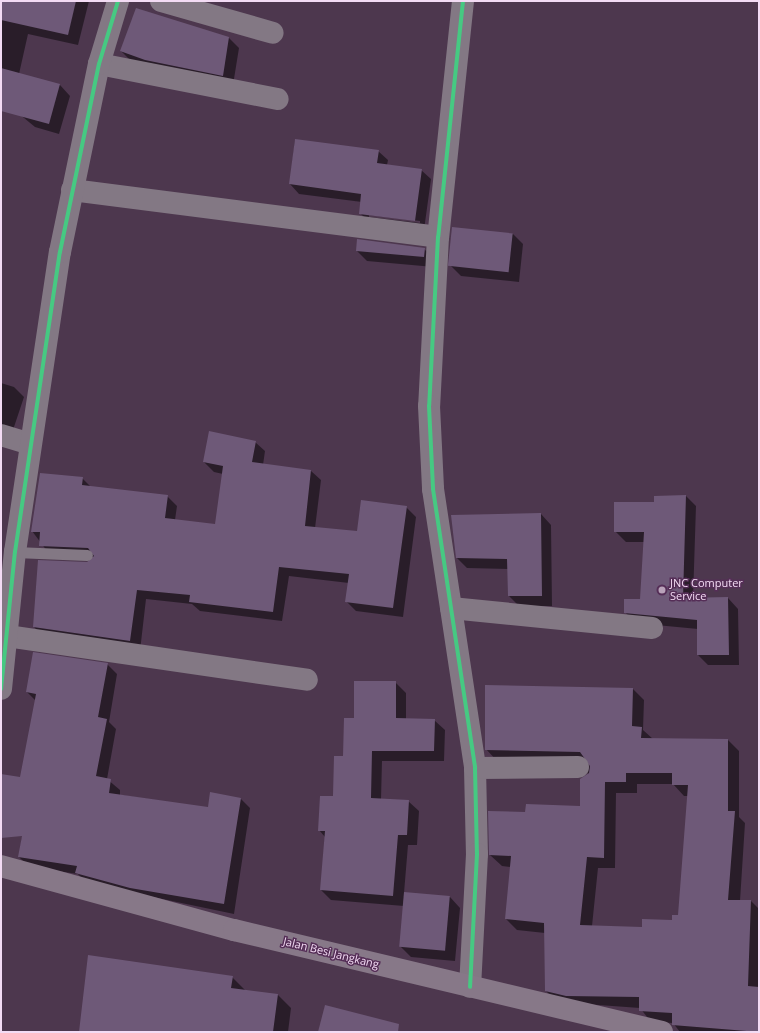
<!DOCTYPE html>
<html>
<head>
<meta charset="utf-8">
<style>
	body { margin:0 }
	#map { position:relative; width:760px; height:1033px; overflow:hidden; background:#4d374e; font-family:"Open Sans",sans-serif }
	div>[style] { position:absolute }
	.shadow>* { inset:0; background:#0007 }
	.building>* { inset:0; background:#6e5978; transform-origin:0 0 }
	.lane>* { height:11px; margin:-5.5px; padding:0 5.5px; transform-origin:5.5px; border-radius:5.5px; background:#837884 }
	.street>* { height:22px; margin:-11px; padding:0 11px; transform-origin:11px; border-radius:11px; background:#837884 }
	.primary>* { height:22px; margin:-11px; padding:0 11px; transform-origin:11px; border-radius:11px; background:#877888 }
	.cycleway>* { height:4px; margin:-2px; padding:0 2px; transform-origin:2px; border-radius:2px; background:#46c982 }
	.dots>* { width:11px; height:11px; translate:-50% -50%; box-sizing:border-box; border:2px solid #552e57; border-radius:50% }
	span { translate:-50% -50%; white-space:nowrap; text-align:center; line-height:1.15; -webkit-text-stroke:3px #552e57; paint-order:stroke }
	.poi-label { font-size:11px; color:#f3dbf4 }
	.left { translate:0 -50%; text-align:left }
	.street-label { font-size:11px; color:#f3dbf4 }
	.frame { position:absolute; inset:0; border:2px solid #f3dbf4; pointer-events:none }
</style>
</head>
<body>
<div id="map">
	<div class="shadow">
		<i style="clip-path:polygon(1px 1px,89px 1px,78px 45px,28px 34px,19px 74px,60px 85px,70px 96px,59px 134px,35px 127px,1px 99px)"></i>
		<i style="clip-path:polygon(229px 38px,239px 48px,233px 85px,131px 61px,121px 51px)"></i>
		<i style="clip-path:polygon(evenodd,295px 140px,378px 151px,388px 160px,387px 165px,421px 170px,431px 179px,424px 230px,370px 223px,361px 214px,362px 202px,299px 194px,290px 184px,295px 140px,369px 215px,420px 221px,420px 223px,369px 217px,369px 215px)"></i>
		<i style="clip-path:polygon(513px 234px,523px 244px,519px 282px,461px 276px,450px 265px)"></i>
		<i style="clip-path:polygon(424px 249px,435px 259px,434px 267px,367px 261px,357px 251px)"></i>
		<i style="clip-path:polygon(1px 383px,14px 387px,24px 397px,12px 433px,1px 434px)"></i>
		<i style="clip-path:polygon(255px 442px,265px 451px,263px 465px,311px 471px,321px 480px,315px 528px,358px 532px,406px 507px,416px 517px,403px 617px,356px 611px,346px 601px,349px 583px,289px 576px,282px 621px,200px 611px,192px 604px,146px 599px,140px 651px,44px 637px,34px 627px,94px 557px,50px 555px,32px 531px,82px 478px,92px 488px,167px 496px,177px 506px,175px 520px,216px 525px,223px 474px,214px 472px,204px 462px)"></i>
		<i style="clip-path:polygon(686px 496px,696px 506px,693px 599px,728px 598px,738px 609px,739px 665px,708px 665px,698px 655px,698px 629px,635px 623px,625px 612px,641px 600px,645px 542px,626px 542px,615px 531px,655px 503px,655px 497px)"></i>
		<i style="clip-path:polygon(541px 514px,551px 525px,552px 606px,519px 606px,509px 596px,508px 569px,467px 568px,457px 558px)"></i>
		<i style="clip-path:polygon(107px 664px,117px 674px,109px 722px,116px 729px,107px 779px,120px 790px,120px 795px,208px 808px,240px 798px,250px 808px,234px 914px,86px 883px,78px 874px,29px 867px,19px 857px,40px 722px,36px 701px,27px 692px)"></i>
		<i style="clip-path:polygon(395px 682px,406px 693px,406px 719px,434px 720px,445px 730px,444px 761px,382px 761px,381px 800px,408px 801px,419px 811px,417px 845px,408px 845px,404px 893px,450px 897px,460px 908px,455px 961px,411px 957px,400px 946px,404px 906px,331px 900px,321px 890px,325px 837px,319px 830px,334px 797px,355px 719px)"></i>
		<i style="clip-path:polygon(evenodd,633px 689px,644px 700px,643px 730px,653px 739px,728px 740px,739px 751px,739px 817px,745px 823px,740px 901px,751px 901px,759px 909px,759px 1032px,680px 1032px,673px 1023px,651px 1022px,640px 1008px,557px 1002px,546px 991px,545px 933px,517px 930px,506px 919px,511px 867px,502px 866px,490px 855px,526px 813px,581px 807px,590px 763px,497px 761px,486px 749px,633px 689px,637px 784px,673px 784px,684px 796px,688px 796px,679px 916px,673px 922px,643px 928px,592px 926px,598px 868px,615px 868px,616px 793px,637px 793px,637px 784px)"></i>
		<i style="clip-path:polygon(232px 977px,246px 991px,278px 995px,291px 1008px,288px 1032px,80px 1032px)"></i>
	</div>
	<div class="building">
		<i style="clip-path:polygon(1px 1px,76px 1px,68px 35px,1px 20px)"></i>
		<i style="clip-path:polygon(136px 8px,229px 37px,223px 76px,145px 60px,120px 51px)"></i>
		<i style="clip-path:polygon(1px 68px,60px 84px,49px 124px,1px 111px)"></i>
		<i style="clip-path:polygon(295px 139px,379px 150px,377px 163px,422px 169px,415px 221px,359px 214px,361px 194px,289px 184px)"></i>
		<i style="left:452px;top:227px;width:61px;height:39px;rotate:6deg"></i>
		<i style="clip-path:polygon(357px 239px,425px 248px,424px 257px,356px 251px)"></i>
		<i style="clip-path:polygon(209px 431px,256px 441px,252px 462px,311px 470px,305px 526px,357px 531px,361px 500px,407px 506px,393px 608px,345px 602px,349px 574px,279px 567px,273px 612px,189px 602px,190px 595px,137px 590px,130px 641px,33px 627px,38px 560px,87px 562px,94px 556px,88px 548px,39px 546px,40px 532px,31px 532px,40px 473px,83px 477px,82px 485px,168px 495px,165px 518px,215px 524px,223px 466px,203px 462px)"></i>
		<i style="clip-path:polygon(686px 495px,683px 598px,728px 597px,729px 655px,697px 655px,697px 620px,624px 613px,624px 599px,640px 599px,644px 532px,614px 532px,614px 502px,654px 502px,654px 496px)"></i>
		<i style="clip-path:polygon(541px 513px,542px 596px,508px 596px,507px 559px,456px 558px,451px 515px)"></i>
		<i style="clip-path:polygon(33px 652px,108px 663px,98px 717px,107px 719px,96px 776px,111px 779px,109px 793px,208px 807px,210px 792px,241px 798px,224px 904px,130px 888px,75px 873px,77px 866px,18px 857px,22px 836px,1px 838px,1px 774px,20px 777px,36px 694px,26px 692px)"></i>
		<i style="clip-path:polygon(354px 681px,396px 681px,396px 718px,435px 719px,434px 751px,372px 751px,371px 798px,409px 800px,407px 835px,398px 835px,393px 896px,320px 890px,325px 831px,318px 831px,320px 796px,333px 796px,334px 756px,343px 756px,344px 718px,354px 718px)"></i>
		<i style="clip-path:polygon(evenodd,485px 685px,633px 688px,632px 726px,642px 727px,641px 738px,728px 739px,728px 811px,735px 811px,728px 900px,751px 900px,748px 986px,759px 987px,759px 1032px,672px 1025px,672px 1013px,639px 1011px,639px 997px,566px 996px,545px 991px,544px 923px,505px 919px,511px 856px,489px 855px,488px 811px,525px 812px,526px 804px,580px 806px,580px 779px,589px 773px,590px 766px,580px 752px,485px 750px,485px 685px,626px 773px,672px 773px,672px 785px,688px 785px,678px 915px,672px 915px,672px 920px,642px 919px,642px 927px,580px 925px,587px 857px,604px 858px,605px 782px,626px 782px,626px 773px)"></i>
		<i style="left:404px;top:892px;width:46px;height:55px;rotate:5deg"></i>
		<i style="clip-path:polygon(88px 955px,233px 976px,231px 988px,278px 994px,273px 1032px,79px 1032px)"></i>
		<i style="clip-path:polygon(325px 1005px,399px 1024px,398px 1032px,318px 1032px)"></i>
	</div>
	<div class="lane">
		<i style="left:15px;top:552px;width:72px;rotate:2.4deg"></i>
	</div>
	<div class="street">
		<i style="left:161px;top:1px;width:116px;rotate:15.9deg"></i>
		<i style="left:463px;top:1px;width:237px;rotate:96deg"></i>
		<i style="left:438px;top:237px;width:169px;rotate:93deg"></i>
		<i style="left:429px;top:406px;width:83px;rotate:87.2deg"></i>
		<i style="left:433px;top:489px;width:282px;rotate:81.4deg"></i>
		<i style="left:475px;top:768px;width:86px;rotate:88.7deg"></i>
		<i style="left:477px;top:854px;width:133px;rotate:93deg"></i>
		<i style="left:99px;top:64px;width:182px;rotate:11.1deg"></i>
		<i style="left:72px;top:190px;width:369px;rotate:7.3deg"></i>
		<i style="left:1px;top:435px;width:30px;rotate:17deg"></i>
		<i style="left:451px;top:608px;width:202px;rotate:5.7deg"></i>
		<i style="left:7px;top:636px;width:303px;rotate:8.3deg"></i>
		<i style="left:1px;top:689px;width:138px;rotate:-84.2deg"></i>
		<i style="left:15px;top:552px;width:303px;rotate:-81.5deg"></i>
		<i style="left:60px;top:252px;width:192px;rotate:-78.3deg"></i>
		<i style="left:99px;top:64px;width:66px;rotate:-73.2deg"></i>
		<i style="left:475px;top:768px;width:103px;rotate:-0.6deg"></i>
	</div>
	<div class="primary">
		<i style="left:1px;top:866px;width:242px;rotate:15.4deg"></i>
		<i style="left:234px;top:930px;width:440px;rotate:13.4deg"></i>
	</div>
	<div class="cycleway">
		<i style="left:463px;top:1px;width:237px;rotate:96deg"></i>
		<i style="left:438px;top:237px;width:169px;rotate:93deg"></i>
		<i style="left:429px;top:406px;width:83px;rotate:87.2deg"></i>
		<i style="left:433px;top:489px;width:282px;rotate:81.4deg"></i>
		<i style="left:475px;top:768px;width:86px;rotate:88.7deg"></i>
		<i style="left:477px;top:854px;width:133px;rotate:93deg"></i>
		<i style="left:1px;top:689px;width:138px;rotate:-84.2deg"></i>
		<i style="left:15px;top:552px;width:303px;rotate:-81.5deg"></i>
		<i style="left:60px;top:252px;width:192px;rotate:-78.3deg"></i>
		<i style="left:99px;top:64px;width:66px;rotate:-73.2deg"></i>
	</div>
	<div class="dots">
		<i style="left:662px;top:590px;background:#b9a2ba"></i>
	</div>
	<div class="poi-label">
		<span class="left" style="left:670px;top:590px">JNC Computer<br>Service</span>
	</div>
	<div class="street-label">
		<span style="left:331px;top:953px;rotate:14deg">Jalan Besi Jangkang</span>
	</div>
	<div class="frame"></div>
</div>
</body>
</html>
